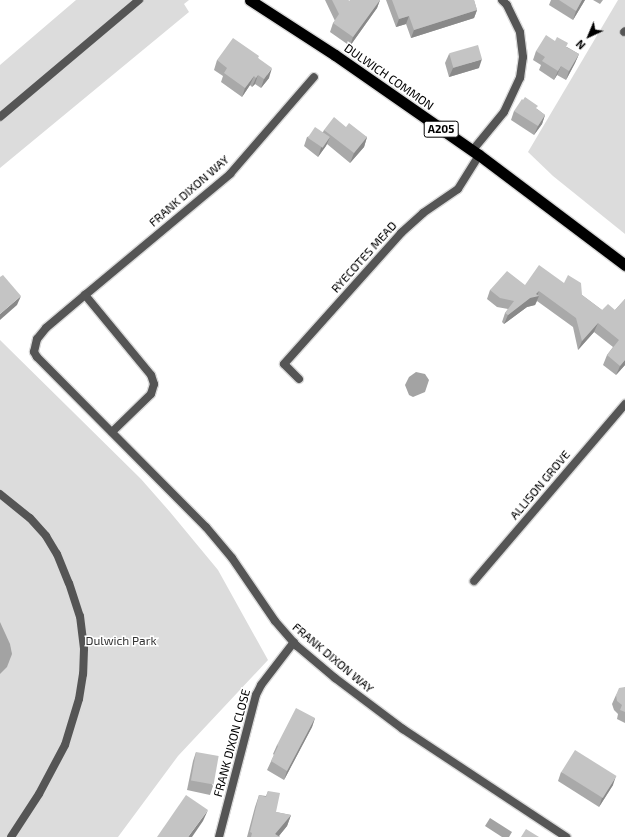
<!DOCTYPE html>
<html>
<head>
<meta charset="utf-8">
<style>
	body { margin:0 }
	#map { position:relative; width:625px; height:837px; overflow:hidden; background:#fff; font-family:"Exo 2",sans-serif }
	div>[style] { position:absolute }
	.green>* { inset:0; background:#dcdcdc }
	.water>* { inset:0; background:#a3a3a3 }
	.roads { filter:drop-shadow(1px 0 #dbdbdb) drop-shadow(-1px 0 #dbdbdb) drop-shadow(0 1px #dbdbdb) drop-shadow(0 -1px #dbdbdb) }
	.service>* { height:8px; margin:-4px; padding:0 4px; transform-origin:4px; border-radius:4px; background:#555 }
	.minor>* { height:8px; margin:-4px; padding:0 4px; transform-origin:4px; border-radius:4px; background:#555 }
	.trunk>* { height:11px; margin:-5.5px; padding:0 5.5px; transform-origin:5.5px; border-radius:5.5px; background:#000 }
	.wall>* { inset:0; background:#a9a9a9 }
	.shaded-wall>* { inset:0; background:#898989 }
	.building>* { inset:0; background:#c4c4c4; transform-origin:0 0 }
	span { translate:-50% -50%; white-space:nowrap; text-align:center; line-height:1.15; -webkit-text-stroke:3px #fff; paint-order:stroke }
	.shield-label span { padding:1px 3px; background:#fff; border:1px solid; border-radius:3px; -webkit-text-stroke-width:0 }
	.shield-label { font-size:11px; color:#000; font-weight:700 }
	.street-label { font-size:12px; color:#000 }
	.park-label { font-size:12px; color:#333 }
	.north { position:absolute; left:569px; top:16px; width:40px; height:40px; -webkit-text-stroke:3px #fff; paint-order:stroke; rotate:224deg; font-size:11px; font-weight:700; line-height:16px; text-align:center; color:#000 }
	.north::after { content:''; display:block; margin:auto; width:14px; height:18px; background:#000; clip-path:polygon(50% 0,100% 100%,50% 72%,0 100%) }
</style>
</head>
<body>
<div id="map">
	<div class="green">
		<i style="clip-path:polygon(76px 0,189px 0,184px 4px,189px 12px,0 168px,0 65px)"></i>
		<i style="clip-path:polygon(618px 0,625px 0,625px 234px,553px 176px,528px 152px)"></i>
		<i style="clip-path:polygon(0 340px,141px 479px,170px 512px,218px 570px,268px 660px,178px 756px,118px 837px,0 837px)"></i>
	</div>
	<div class="water">
		<i style="clip-path:polygon(416px 372px,425px 374px,429px 380px,425px 392px,413px 397px,409px 395px,405px 385px,409px 377px)"></i>
		<i style="clip-path:polygon(0 622px,10px 644px,12px 654px,7px 667px,0 674px)"></i>
		<i style="clip-path:polygon(490px 818px,512px 832px,509px 837px,502px 837px,485px 826px)"></i>
	</div>
	<div class="roads">
		<div class="service">
			<i style="left:624px;top:32px;width:1px;rotate:-45deg"></i>
			<i style="left:0;top:117px;width:182px;rotate:-40.1deg"></i>
			<i style="left:0;top:494px;width:38px;rotate:39deg"></i>
			<i style="left:30px;top:518px;width:24px;rotate:48deg"></i>
			<i style="left:46px;top:536px;width:21px;rotate:59deg"></i>
			<i style="left:57px;top:554px;width:31px;rotate:68deg"></i>
			<i style="left:69px;top:583px;width:35px;rotate:72deg"></i>
			<i style="left:80px;top:616px;width:33px;rotate:83deg"></i>
			<i style="left:84px;top:649px;width:25px;rotate:92deg"></i>
			<i style="left:83px;top:674px;width:25px;rotate:99deg"></i>
			<i style="left:79px;top:699px;width:48px;rotate:106.9deg"></i>
			<i style="left:65px;top:745px;width:55px;rotate:118deg"></i>
			<i style="left:39px;top:794px;width:51px;rotate:123.1deg"></i>
		</div>
		<div class="minor">
			<i style="left:472px;top:151px;width:50px;rotate:-50.6deg"></i>
			<i style="left:504px;top:112px;width:38px;rotate:-65deg"></i>
			<i style="left:520px;top:78px;width:21px;rotate:-82deg"></i>
			<i style="left:523px;top:57px;width:25px;rotate:-97deg"></i>
			<i style="left:520px;top:32px;width:30px;rotate:-116deg"></i>
			<i style="left:507px;top:5px;width:7px;rotate:-135deg"></i>
			<i style="left:85px;top:295px;width:189px;rotate:-39.8deg"></i>
			<i style="left:230px;top:174px;width:128px;rotate:-49.1deg"></i>
			<i style="left:299px;top:379px;width:21px;rotate:-135deg"></i>
			<i style="left:284px;top:364px;width:176px;rotate:-48.2deg"></i>
			<i style="left:401px;top:233px;width:30px;rotate:-42deg"></i>
			<i style="left:423px;top:213px;width:42px;rotate:-34.4deg"></i>
			<i style="left:458px;top:189px;width:40px;rotate:-58deg"></i>
			<i style="left:112px;top:432px;width:54px;rotate:-44.3deg"></i>
			<i style="left:151px;top:394px;width:10px;rotate:-73deg"></i>
			<i style="left:154px;top:384px;width:9px;rotate:-108deg"></i>
			<i style="left:151px;top:375px;width:104px;rotate:-129.5deg"></i>
			<i style="left:85px;top:295px;width:51px;rotate:139.8deg"></i>
			<i style="left:46px;top:328px;width:14px;rotate:129deg"></i>
			<i style="left:37px;top:339px;width:13px;rotate:103deg"></i>
			<i style="left:34px;top:352px;width:6px;rotate:59deg"></i>
			<i style="left:37px;top:357px;width:240px;rotate:45.2deg"></i>
			<i style="left:206px;top:527px;width:40px;rotate:50deg"></i>
			<i style="left:232px;top:558px;width:76px;rotate:55.7deg"></i>
			<i style="left:275px;top:621px;width:33px;rotate:49deg"></i>
			<i style="left:297px;top:646px;width:50px;rotate:40.1deg"></i>
			<i style="left:335px;top:678px;width:85px;rotate:36.9deg"></i>
			<i style="left:403px;top:729px;width:196px;rotate:33.5deg"></i>
			<i style="left:474px;top:581px;width:233px;rotate:-49.5deg"></i>
			<i style="left:219px;top:837px;width:147px;rotate:-75.4deg"></i>
			<i style="left:256px;top:695px;width:11px;rotate:-63deg"></i>
			<i style="left:261px;top:685px;width:54px;rotate:-52.5deg"></i>
		</div>
		<div class="trunk">
			<i style="left:250px;top:0;width:101px;rotate:32.9deg"></i>
			<i style="left:335px;top:55px;width:175px;rotate:34.8deg"></i>
			<i style="left:479px;top:155px;width:183px;rotate:37deg"></i>
		</div>
	</div>
	<div class="wall">
		<i style="clip-path:polygon(325px 0,348px 0,349px 1px,380px 0,377px 8px,350px 46px,330px 32px,333px 23px,335px 21px)"></i>
		<i style="clip-path:polygon(386px 0,474px 0,477px 10px,474px 18px,411px 38px,406px 24px,396px 27px)"></i>
		<i style="clip-path:polygon(551px 0,585px 0,573px 20px,549px 5px)"></i>
		<i style="clip-path:polygon(593px 0,603px 0,600px 4px)"></i>
		<i style="clip-path:polygon(567px 47px,579px 54px,575px 63px,566px 80px,557px 75px,554px 80px,539px 70px,541px 65px,533px 60px,536px 51px)"></i>
		<i style="clip-path:polygon(449px 54px,479px 68px,449px 77px,445px 63px)"></i>
		<i style="clip-path:polygon(258px 58px,269px 78px,261px 88px,255px 84px,252px 87px,250px 85px,242px 97px,221px 82px,223px 76px,214px 70px,217px 60px)"></i>
		<i style="clip-path:polygon(537px 109px,545px 115px,542px 124px,534px 135px,511px 120px,514px 111px)"></i>
		<i style="clip-path:polygon(346px 127px,367px 137px,364px 147px,350px 163px,327px 144px,318px 157px,304px 146px,307px 137px,323px 132px,324px 130px)"></i>
		<i style="clip-path:polygon(525px 285px,582px 295px,602px 310px,615px 310px,625px 299px,625px 365px,616px 375px,603px 365px,607px 355px,613px 347px,594px 332px,578px 350px,573px 327px,537px 301px,535px 305px,527px 307px,504px 324px,502px 322px,505px 313px,508px 309px,497px 307px,487px 299px,490px 290px)"></i>
		<i style="clip-path:polygon(625px 687px,625px 723px,617px 719px,618px 714px,614px 710px,612px 704px,616px 695px)"></i>
		<i style="clip-path:polygon(315px 718px,312px 727px,284px 780px,267px 770px,274px 755px,273px 754px,277px 745px)"></i>
		<i style="clip-path:polygon(196px 752px,213px 786px,210px 795px,187px 790px,193px 761px)"></i>
		<i style="clip-path:polygon(561px 772px,613px 785px,599px 807px,558px 781px)"></i>
		<i style="clip-path:polygon(268px 791px,276px 812px,291px 815px,287px 826px,279px 836px,280px 837px,247px 837px,255px 807px,259px 795px,266px 796px)"></i>
	</div>
	<div class="shaded-wall">
		<i style="clip-path:polygon(380px 0,377px 8px,350px 46px,353px 37px)"></i>
		<i style="clip-path:polygon(582px 0,585px 0,573px 20px,576px 11px)"></i>
		<i style="clip-path:polygon(477px 10px,474px 18px,411px 38px,414px 30px)"></i>
		<i style="clip-path:polygon(409px 16px,406px 24px,396px 27px,399px 19px)"></i>
		<i style="clip-path:polygon(579px 54px,575px 63px,566px 80px,569px 71px)"></i>
		<i style="clip-path:polygon(482px 59px,479px 68px,449px 77px,453px 68px)"></i>
		<i style="clip-path:polygon(561px 66px,557px 75px,554px 80px,558px 71px)"></i>
		<i style="clip-path:polygon(272px 68px,269px 78px,261px 88px,264px 79px)"></i>
		<i style="clip-path:polygon(258px 75px,255px 84px,252px 87px,256px 78px)"></i>
		<i style="clip-path:polygon(254px 76px,250px 85px,242px 97px,245px 88px)"></i>
		<i style="clip-path:polygon(545px 115px,542px 124px,534px 135px,538px 126px)"></i>
		<i style="clip-path:polygon(330px 137px,326px 146px,318px 157px,321px 148px)"></i>
		<i style="clip-path:polygon(367px 137px,364px 147px,350px 163px,354px 153px)"></i>
		<i style="clip-path:polygon(539px 291px,537px 296px,539px 296px,535px 305px,527px 307px,504px 324px,508px 315px)"></i>
		<i style="clip-path:polygon(21px 296px,17px 305px,0 320px,0 314px)"></i>
		<i style="clip-path:polygon(598px 323px,594px 332px,578px 350px,582px 341px)"></i>
		<i style="clip-path:polygon(625px 360px,625px 365px,616px 375px,620px 366px)"></i>
		<i style="clip-path:polygon(315px 718px,312px 727px,284px 780px,287px 771px)"></i>
		<i style="clip-path:polygon(616px 776px,613px 785px,599px 807px,602px 798px)"></i>
		<i style="clip-path:polygon(208px 810px,203px 821px,192px 837px,188px 837px)"></i>
		<i style="clip-path:polygon(291px 815px,287px 826px,278px 837px,275px 834px)"></i>
	</div>
	<div class="building">
		<i style="clip-path:polygon(332px 0,348px 0,349px 1px,350px 0,380px 0,353px 37px,333px 23px,339px 14px)"></i>
		<i style="clip-path:polygon(392px 0,474px 0,477px 10px,414px 30px,409px 16px,399px 19px)"></i>
		<i style="clip-path:polygon(559px 0,582px 0,576px 11px)"></i>
		<i style="clip-path:polygon(546px 35px,555px 41px,557px 37px,568px 43px,566px 47px,579px 54px,569px 71px,561px 66px,558px 71px,542px 61px,545px 57px,536px 51px)"></i>
		<i style="clip-path:polygon(233px 38px,259px 56px,258px 58px,272px 68px,264px 79px,258px 75px,256px 78px,254px 76px,245px 88px,224px 73px,227px 68px,217px 60px)"></i>
		<i style="left:478px;top:45px;width:15px;height:30px;rotate:74deg"></i>
		<i style="clip-path:polygon(525px 97px,538px 106px,536px 108px,545px 115px,538px 126px,514px 111px,522px 99px,523px 100px)"></i>
		<i style="clip-path:polygon(334px 117px,346px 127px,349px 123px,367px 137px,354px 153px,324px 130px)"></i>
		<i style="left:315px;top:127px;width:18px;height:13px;rotate:34deg"></i>
		<i style="clip-path:polygon(539px 265px,564px 283px,568px 275px,581px 283px,582px 295px,602px 310px,608px 304px,615px 310px,625px 299px,625px 360px,620px 366px,607px 355px,619px 340px,598px 323px,582px 341px,576px 318px,539px 291px,536px 294px,539px 296px,530px 298px,508px 315px,505px 313px,514px 301px,500px 298px,490px 290px,507px 271px,525px 285px)"></i>
		<i style="clip-path:polygon(3px 275px,21px 296px,0 314px,0 277px)"></i>
		<i style="clip-path:polygon(625px 687px,625px 712px,620px 710px,622px 705px,617px 701px,616px 695px,619px 688px)"></i>
		<i style="clip-path:polygon(296px 708px,315px 718px,287px 771px,271px 761px,278px 746px,277px 745px)"></i>
		<i style="left:575px;top:750px;width:49px;height:26px;rotate:32deg"></i>
		<i style="left:196px;top:752px;width:23px;height:29px;rotate:10deg"></i>
		<i style="clip-path:polygon(268px 791px,280px 793px,276px 812px,291px 815px,275px 834px,280px 837px,251px 837px,252px 833px,250px 832px,259px 795px,266px 797px)"></i>
		<i style="clip-path:polygon(186px 795px,208px 810px,188px 837px,157px 837px)"></i>
		<i style="clip-path:polygon(526px 829px,539px 837px,521px 837px)"></i>
	</div>
	<div class="shield-label">
		<span style="left:441px;top:129px">A205</span>
	</div>
	<div class="street-label">
		<span style="left:389px;top:77px;rotate:35deg">DULWICH COMMON</span>
		<span style="left:189px;top:191px;rotate:-41deg">FRANK DIXON WAY</span>
		<span style="left:364px;top:257px;rotate:-48deg">RYECOTES MEAD</span>
		<span style="left:540px;top:485px;rotate:-50deg">ALLISON GROVE</span>
		<span style="left:333px;top:658px;rotate:40deg">FRANK DIXON WAY</span>
		<span style="left:232px;top:743px;rotate:-75deg">FRANK DIXON CLOSE</span>
	</div>
	<div class="park-label">
		<span style="left:121px;top:641px">Dulwich Park</span>
	</div>
	<div class="north">N</div>
</div>
</body>
</html>
